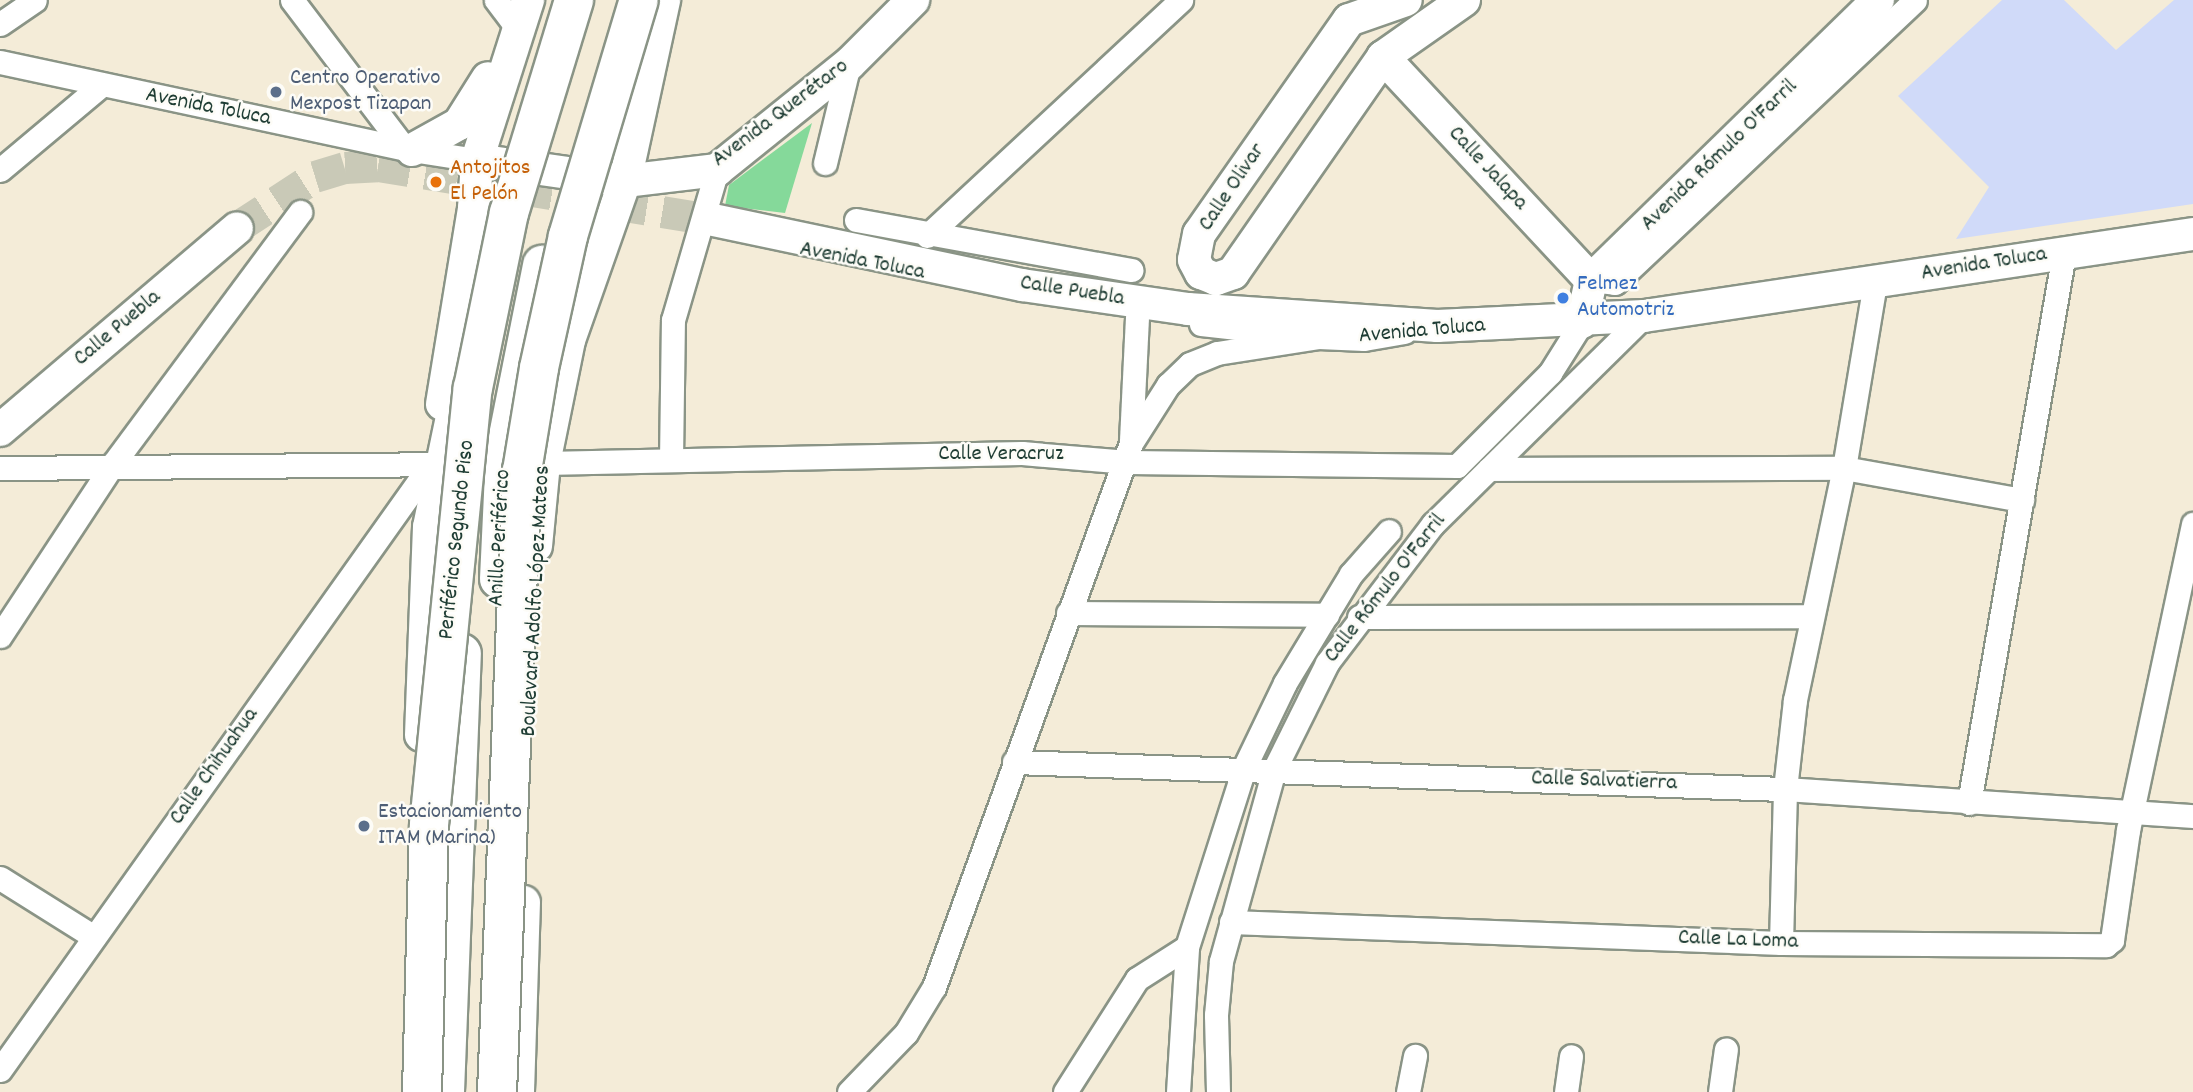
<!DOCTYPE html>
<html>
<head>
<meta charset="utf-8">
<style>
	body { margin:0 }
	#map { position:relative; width:2193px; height:1092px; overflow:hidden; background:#f4ecd8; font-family:Dekko,sans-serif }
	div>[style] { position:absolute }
	.built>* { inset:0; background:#d0daf9 }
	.green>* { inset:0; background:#85d99a }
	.secondary-tunnel>* { height:32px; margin-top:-16px; transform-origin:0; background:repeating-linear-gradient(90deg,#c9c9b7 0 32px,transparent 0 48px) }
	.roads { filter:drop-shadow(2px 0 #8a9486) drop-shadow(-2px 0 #8a9486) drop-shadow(0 2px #8a9486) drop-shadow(0 -2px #8a9486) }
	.street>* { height:23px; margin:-11.5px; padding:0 11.5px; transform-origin:11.5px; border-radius:11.5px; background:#fff }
	.secondary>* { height:32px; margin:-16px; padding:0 16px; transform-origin:16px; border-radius:16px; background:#fff }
	.highway>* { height:38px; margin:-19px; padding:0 19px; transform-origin:19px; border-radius:19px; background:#fff }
	.bridges { filter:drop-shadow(2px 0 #8a9486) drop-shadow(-2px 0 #8a9486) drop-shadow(0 2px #8a9486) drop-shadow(0 -2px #8a9486) }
	.highway-bridge>* { height:38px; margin:-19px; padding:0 19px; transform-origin:19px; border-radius:19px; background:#fff }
	.dots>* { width:19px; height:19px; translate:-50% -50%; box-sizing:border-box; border:4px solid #fdfcf7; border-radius:50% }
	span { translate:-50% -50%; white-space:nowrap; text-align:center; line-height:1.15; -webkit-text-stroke:5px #fdfcf7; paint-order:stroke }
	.service-label { font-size:23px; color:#4e5e75 }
	.left { translate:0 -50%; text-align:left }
	.street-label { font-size:23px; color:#1f3d34 }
	.food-label { font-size:23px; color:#c56008 }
	.shop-label { font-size:23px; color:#366cbe }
</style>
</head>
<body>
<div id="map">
	<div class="built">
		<i style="clip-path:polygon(2002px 0,2064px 0,2116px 50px,2174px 0,2193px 0,2193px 204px,1956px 239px,1989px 187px,1898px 96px)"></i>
	</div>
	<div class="green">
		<i style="clip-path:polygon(812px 123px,785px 213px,725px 206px,729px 185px)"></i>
	</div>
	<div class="secondary-tunnel">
		<i style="left:237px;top:228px;width:93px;rotate:-33.2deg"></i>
		<i style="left:315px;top:177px;width:31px;rotate:-17deg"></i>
		<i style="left:345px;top:168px;width:33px;rotate:-3deg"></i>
		<i style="left:378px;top:166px;width:339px;rotate:9.2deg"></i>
	</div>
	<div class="roads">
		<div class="street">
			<i style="left:292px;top:0;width:187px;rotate:52.8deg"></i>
			<i style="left:496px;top:0;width:34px;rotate:53deg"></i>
			<i style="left:0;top:24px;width:42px;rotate:-34.4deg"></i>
			<i style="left:0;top:62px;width:414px;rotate:12.1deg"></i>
			<i style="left:405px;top:149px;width:73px;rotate:8.7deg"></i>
			<i style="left:825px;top:163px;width:102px;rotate:-76.4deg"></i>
			<i style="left:0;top:170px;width:129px;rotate:-40deg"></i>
			<i style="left:856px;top:220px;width:280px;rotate:10.3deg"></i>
			<i style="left:927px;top:236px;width:347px;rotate:-42.9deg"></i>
			<i style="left:1591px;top:280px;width:24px;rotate:7deg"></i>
			<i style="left:1615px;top:283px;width:412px;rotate:-43.3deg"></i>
			<i style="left:1201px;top:324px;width:118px;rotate:6.3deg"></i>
			<i style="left:1318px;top:337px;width:46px;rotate:2.5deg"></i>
			<i style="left:1364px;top:339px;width:41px;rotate:-9.9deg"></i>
			<i style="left:1131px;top:440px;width:123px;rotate:-87.2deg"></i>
			<i style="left:671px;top:460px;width:140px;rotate:-89.2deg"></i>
			<i style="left:673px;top:320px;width:156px;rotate:-73.7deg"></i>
			<i style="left:544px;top:463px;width:478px;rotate:-1.2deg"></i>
			<i style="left:1022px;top:453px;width:106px;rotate:4.9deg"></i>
			<i style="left:1128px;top:462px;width:329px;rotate:0.7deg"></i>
			<i style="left:1457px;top:466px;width:132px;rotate:-45deg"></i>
			<i style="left:1550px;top:373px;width:60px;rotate:-57.9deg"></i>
			<i style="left:0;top:468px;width:431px;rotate:-0.5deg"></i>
			<i style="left:1489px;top:469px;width:355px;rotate:-0.2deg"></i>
			<i style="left:1844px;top:468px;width:181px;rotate:10.2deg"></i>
			<i style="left:1068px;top:613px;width:259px;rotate:0.4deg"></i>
			<i style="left:1359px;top:617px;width:453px;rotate:-0.1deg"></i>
			<i style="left:0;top:636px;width:206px;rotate:-56.7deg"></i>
			<i style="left:113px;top:464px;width:314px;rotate:-53.4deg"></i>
			<i style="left:1014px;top:762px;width:771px;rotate:2.01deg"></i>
			<i style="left:1785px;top:789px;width:409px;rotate:3.8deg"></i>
			<i style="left:1969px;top:803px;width:558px;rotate:-80.2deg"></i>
			<i style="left:0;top:878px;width:111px;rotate:32.1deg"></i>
			<i style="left:1231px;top:922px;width:550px;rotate:2.19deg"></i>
			<i style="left:1781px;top:943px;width:325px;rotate:0.4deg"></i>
			<i style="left:2106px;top:945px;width:8px;rotate:-40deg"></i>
			<i style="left:2112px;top:940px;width:111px;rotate:-81.7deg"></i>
			<i style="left:2128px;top:830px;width:313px;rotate:-78deg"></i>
			<i style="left:1781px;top:943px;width:154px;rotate:-88.5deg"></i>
			<i style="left:1785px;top:789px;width:90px;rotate:-83.6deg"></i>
			<i style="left:1795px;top:700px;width:237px;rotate:-78.1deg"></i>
			<i style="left:1844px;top:468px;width:188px;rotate:-80.5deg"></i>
			<i style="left:0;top:1070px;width:744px;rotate:-54.58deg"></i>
			<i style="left:849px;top:1092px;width:82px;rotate:-46deg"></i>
			<i style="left:906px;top:1033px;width:54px;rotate:-58.7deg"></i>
			<i style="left:934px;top:987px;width:579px;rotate:-70.09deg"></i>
			<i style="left:1131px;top:443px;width:69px;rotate:-57.5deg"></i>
			<i style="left:1168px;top:385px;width:30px;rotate:-44deg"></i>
			<i style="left:1190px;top:364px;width:29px;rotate:-22deg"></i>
			<i style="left:1217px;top:353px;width:102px;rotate:-9deg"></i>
			<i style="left:1065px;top:1092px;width:134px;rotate:-57.5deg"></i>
			<i style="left:1137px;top:979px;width:59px;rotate:-32.6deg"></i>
			<i style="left:1178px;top:1092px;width:145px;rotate:-86.4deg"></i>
			<i style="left:1187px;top:947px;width:188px;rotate:-72.3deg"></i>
			<i style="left:1244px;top:768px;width:94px;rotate:-64.2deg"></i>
			<i style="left:1285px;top:683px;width:127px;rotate:-58.8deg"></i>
			<i style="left:1351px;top:574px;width:57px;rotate:-48.5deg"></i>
			<i style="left:1218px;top:1092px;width:77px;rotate:-91.5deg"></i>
			<i style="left:1216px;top:1015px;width:54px;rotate:-84.7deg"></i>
			<i style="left:1221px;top:961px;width:198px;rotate:-74.5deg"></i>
			<i style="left:1274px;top:770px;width:119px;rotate:-63.6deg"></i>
			<i style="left:1327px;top:663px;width:175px;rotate:-52.7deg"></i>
			<i style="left:1433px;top:524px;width:296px;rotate:-44.6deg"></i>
			<i style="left:1408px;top:1092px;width:37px;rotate:-79deg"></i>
			<i style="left:1566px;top:1092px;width:36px;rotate:-82deg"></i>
			<i style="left:1720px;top:1092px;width:43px;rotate:-82.1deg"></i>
		</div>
		<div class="secondary">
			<i style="left:1349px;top:20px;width:261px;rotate:125deg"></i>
			<i style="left:1199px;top:234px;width:26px;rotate:101deg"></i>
			<i style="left:1194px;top:260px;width:15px;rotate:62deg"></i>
			<i style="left:1201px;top:273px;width:16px;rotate:22deg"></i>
			<i style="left:1216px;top:279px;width:18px;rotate:-19deg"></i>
			<i style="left:1233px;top:273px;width:263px;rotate:-55.2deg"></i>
			<i style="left:1383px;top:57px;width:99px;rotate:-35.1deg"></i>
			<i style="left:1349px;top:20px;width:60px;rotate:-19.3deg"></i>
			<i style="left:1383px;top:57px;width:305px;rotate:47deg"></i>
			<i style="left:412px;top:150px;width:54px;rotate:-29deg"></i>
			<i style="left:459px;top:124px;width:54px;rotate:-57.8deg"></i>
			<i style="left:477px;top:160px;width:149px;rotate:8.1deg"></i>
			<i style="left:625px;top:181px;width:93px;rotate:-6.8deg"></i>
			<i style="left:717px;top:170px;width:169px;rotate:-38.8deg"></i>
			<i style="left:849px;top:64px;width:91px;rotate:-45deg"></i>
			<i style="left:713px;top:220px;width:316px;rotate:11.9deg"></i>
			<i style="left:1022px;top:285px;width:168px;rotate:8.2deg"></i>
			<i style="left:1188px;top:309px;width:250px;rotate:3.9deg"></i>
			<i style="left:1437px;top:326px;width:207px;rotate:-2.8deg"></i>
			<i style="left:1644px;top:316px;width:555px;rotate:-8.5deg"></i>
			<i style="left:1582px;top:322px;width:43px;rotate:-77.9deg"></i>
			<i style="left:1591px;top:280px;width:401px;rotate:-44.3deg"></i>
			<i style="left:442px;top:404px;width:198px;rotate:-80.7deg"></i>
			<i style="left:474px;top:209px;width:49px;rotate:-86.5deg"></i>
			<i style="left:477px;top:160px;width:168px;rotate:-72.3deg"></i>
			<i style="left:0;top:430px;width:311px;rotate:-40.4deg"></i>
			<i style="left:536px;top:546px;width:83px;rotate:-84.5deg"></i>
			<i style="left:544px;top:463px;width:126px;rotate:-78.5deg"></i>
			<i style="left:569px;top:340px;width:169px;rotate:-70.6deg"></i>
			<i style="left:625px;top:181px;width:185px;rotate:-77.8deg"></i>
			<i style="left:421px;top:735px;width:208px;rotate:-87.8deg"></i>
			<i style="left:429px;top:527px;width:146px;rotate:-78.2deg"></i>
			<i style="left:518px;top:1092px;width:190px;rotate:-88.2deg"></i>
		</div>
		<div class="highway">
			<i style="left:499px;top:579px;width:128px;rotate:-87.3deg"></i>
			<i style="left:505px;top:451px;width:190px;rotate:-78.7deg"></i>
			<i style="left:445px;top:1092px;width:439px;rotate:-87.8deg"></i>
		</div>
	</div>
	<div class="bridges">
		<div class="highway-bridge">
			<i style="left:422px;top:1092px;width:267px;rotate:-88.5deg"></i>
			<i style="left:429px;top:825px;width:439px;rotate:-84.3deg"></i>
			<i style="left:473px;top:388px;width:179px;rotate:-78.4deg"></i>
			<i style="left:509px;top:213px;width:223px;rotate:-73deg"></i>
			<i style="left:497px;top:1092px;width:622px;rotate:-87.69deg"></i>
			<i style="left:522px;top:471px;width:104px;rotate:-80.6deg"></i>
			<i style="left:539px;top:368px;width:135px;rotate:-77.6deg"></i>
			<i style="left:568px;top:236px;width:246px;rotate:-73.3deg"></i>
		</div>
	</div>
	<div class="dots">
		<i style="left:276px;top:92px;background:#5c6f8a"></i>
		<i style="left:436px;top:182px;background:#e8710a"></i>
		<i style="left:1563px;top:298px;background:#3f7fe0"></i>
		<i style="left:364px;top:826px;background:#5c6f8a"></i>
	</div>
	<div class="service-label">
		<span class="left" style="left:290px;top:92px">Centro Operativo<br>Mexpost Tizapan</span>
		<span class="left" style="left:378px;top:826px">Estacionamiento<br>ITAM (Marina)</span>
	</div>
	<div class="street-label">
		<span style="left:208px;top:108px;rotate:11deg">Avenida Toluca</span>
		<span style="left:781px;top:114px;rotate:-37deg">Avenida Querétaro</span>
		<span style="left:1720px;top:156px;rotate:-44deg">Avenida Rómulo O'Farril</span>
		<span style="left:1487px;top:169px;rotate:47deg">Calle Jalapa</span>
		<span style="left:1233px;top:188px;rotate:-56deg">Calle Olivar</span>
		<span style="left:862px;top:262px;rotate:11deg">Avenida Toluca</span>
		<span style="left:1984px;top:265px;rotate:-9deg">Avenida Toluca</span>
		<span style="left:1072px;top:292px;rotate:9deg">Calle Puebla</span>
		<span style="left:118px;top:329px;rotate:-40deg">Calle Puebla</span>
		<span style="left:1422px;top:332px;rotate:-5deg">Avenida Toluca</span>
		<span style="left:1001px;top:455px">Calle Veracruz</span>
		<span style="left:501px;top:538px;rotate:-87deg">Anillo Periférico</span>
		<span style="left:458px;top:540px;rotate:-84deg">Periférico Segundo Piso</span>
		<span style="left:1386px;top:589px;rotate:-52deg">Calle Rómulo O'Farril</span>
		<span style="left:537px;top:601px;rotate:-87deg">Boulevard Adolfo López Mateos</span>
		<span style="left:215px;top:767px;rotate:-55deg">Calle Chihuahua</span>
		<span style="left:1604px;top:782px;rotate:2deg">Calle Salvatierra</span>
		<span style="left:1738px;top:941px;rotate:2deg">Calle La Loma</span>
	</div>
	<div class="food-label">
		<span class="left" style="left:450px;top:182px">Antojitos<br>El Pelón</span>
	</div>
	<div class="shop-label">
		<span class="left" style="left:1577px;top:298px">Felmez<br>Automotriz</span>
	</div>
</div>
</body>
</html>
